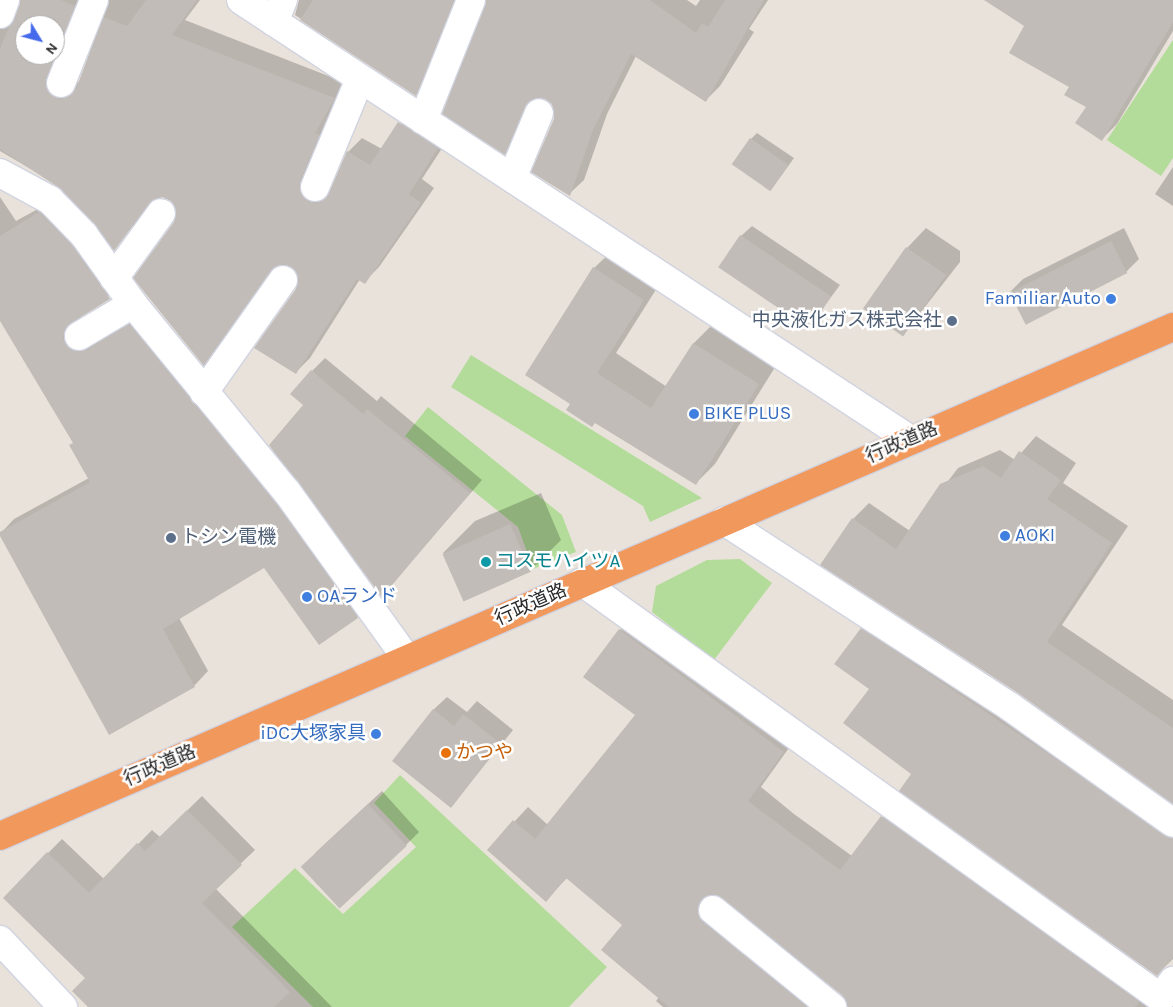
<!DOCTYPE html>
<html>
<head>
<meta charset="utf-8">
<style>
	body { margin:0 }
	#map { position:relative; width:1173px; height:1007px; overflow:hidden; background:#e9e2da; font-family:Karla,"Noto Sans JP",sans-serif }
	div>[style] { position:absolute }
	.green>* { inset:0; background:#b3dc9a }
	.shadow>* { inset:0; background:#0003 }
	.building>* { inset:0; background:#c1bcb7; transform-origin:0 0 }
	.roads { filter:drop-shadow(1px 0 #d0d3e0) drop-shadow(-1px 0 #d0d3e0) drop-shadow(0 1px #d0d3e0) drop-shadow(0 -1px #d0d3e0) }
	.street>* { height:28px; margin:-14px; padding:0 14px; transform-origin:14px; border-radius:14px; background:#fff }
	.highway>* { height:28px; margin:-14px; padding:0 14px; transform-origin:14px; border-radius:14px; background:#f1985d }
	.dots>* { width:14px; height:14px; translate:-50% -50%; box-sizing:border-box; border:2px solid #fff; border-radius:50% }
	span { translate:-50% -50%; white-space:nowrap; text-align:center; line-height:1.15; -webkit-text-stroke:5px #fff; paint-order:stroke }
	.shop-label { font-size:19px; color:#366cbe }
	.right { translate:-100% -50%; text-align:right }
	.left { translate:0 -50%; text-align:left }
	.service-label { font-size:19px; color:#4e5e75 }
	.street-label { font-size:19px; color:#282828 }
	.culture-label { font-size:19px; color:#0d838f }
	.food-label { font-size:19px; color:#c56008 }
	.north { position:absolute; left:15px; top:15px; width:50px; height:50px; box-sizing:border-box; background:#fff; border:1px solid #a9a9a9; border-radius:50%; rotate:127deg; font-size:14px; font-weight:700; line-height:20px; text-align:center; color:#282828 }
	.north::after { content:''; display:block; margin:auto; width:18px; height:22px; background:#456aeb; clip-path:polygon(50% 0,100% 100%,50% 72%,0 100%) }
</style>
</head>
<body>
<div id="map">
	<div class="green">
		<i style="clip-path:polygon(1173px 40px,1173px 158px,1161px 176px,1107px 140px)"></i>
		<i style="clip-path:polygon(471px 355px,702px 498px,650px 522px,643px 506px,451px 387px)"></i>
		<i style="clip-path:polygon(428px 407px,562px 515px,576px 552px,533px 569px,518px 527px,405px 436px)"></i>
		<i style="clip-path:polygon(740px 559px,772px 583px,714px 660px,652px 612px,656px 586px,707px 560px)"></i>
		<i style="clip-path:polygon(400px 775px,607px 967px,569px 1007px,313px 1007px,232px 927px,295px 868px,343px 914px,416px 847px,374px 803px)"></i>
	</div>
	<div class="shadow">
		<i style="clip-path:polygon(evenodd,21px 0,87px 0,71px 84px,79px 82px,109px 0,200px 0,185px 20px,349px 84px,317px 182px,331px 188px,348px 152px,362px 138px,382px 149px,414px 108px,452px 133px,422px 179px,434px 188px,379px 267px,364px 282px,360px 279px,310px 358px,296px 372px,299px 274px,292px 266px,278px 264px,204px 364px,175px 222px,177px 207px,171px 200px,162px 196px,154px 200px,114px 249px,58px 185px,0 151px,0 4px,17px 15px,21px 0,25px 25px,55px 25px,55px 55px,25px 55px,25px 25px)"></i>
		<i style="clip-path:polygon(299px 0,462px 0,430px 80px,416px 95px,295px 15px)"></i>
		<i style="clip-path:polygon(487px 0,687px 0,696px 6px,700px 0,768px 0,749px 29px,754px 32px,720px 86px,705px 101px,636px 56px,607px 114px,584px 180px,569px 194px,553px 103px,546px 98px,537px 96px,519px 139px,505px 153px)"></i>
		<i style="clip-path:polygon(986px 0,1173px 0,1173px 31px,1117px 124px,1101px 140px,1088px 107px,1026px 26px)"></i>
		<i style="clip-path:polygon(757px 133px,794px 158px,771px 190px,751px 139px)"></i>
		<i style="clip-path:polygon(1173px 167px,1173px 206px,1155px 194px)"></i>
		<i style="clip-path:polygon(0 197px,16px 221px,56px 199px,124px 284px,80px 316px,80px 330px,144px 311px,372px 602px,357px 617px,319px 644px,264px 566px,179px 618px,208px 671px,194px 686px,0 534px,14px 519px,89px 478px,74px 443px,0 318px)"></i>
		<i style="clip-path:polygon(752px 226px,840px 285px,809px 327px,741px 236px)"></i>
		<i style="clip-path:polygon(926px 228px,960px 251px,960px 262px,903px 335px,866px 310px,907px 248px)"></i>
		<i style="clip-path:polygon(1124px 228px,1139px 259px,1126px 272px,1010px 292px,1023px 279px)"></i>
		<i style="clip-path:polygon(614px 249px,662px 280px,616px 353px,667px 387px,694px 343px,713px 324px,777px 364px,715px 464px,696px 483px,572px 403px,594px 268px)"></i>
		<i style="clip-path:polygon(325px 358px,377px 401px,381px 396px,482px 480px,382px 595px,305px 405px,312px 371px)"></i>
		<i style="clip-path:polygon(1036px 436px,1076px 463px,1063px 483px,1128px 526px,1062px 625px,1173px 700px,1173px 802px,853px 519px,869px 503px,910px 531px,958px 468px,1000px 450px,1015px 460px)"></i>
		<i style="clip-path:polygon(541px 493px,561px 540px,530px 571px,443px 553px,475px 521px)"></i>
		<i style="clip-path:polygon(878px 613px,1173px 814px,1173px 959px,1157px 974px,913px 774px,870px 689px,862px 629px)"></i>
		<i style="clip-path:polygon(633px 616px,796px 738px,761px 787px,794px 814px,852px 856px,895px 803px,1170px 1007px,848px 1007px,843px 994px,723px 897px,712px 895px,711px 901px,839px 1007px,663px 1007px,656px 1001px,659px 997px,624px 925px,567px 878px,546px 900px,488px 850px,528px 807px,548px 825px,637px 715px,620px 630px)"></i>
		<i style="clip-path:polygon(447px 697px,467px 712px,477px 701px,513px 730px,451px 806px,433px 710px)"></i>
		<i style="clip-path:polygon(382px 791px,419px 832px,406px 845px,315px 853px)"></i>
		<i style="clip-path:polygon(202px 796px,255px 850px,215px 888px,332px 1007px,90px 1007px,87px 978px,48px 853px,62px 839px,104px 879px,152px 830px,160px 837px)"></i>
	</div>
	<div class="building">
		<i style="clip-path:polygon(evenodd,20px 0,61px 0,75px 6px,46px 78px,49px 93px,63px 98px,76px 89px,104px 17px,127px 26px,146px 0,197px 0,172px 35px,335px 98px,315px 133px,320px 135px,300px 181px,302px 196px,309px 202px,317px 202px,329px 193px,347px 151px,370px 165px,398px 122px,438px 148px,409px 194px,421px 203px,365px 284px,357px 279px,296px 374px,254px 348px,296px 289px,297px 274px,292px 268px,284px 264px,271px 271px,204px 366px,133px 278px,174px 222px,175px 207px,171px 201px,162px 197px,149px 203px,114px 251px,61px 189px,0 149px,0 49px,20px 0,25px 25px,55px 25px,55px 55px,25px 55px,25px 25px)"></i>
		<i style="clip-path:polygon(313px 0,454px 0,416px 96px,300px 20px)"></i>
		<i style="clip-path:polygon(486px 0,650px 0,696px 33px,702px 23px,708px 27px,725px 0,764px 0,706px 102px,631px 54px,593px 130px,570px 196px,531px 172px,554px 119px,552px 104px,545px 99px,536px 98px,525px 107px,505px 155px,442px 114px)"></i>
		<i style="clip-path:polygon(984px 0,1173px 0,1173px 22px,1102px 141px,1075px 123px,1086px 107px,1064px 95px,1069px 87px,1009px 53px,1024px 26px)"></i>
		<i style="left:750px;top:138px;width:47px;height:32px;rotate:35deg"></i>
		<i style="clip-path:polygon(39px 212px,72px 245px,110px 299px,71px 323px,63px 336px,66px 344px,72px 350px,87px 350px,129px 324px,275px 502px,358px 618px,319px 645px,264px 568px,163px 629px,195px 687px,109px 735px,0 536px,0 532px,90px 482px,69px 445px,73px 443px,0 321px,0 236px)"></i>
		<i style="left:740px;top:235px;width:110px;height:39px;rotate:34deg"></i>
		<i style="left:1111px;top:241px;width:36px;height:114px;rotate:63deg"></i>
		<i style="left:906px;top:247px;width:49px;height:75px;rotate:35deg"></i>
		<i style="clip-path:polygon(593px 267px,644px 300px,597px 373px,651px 408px,693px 343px,759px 384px,696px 485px,595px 423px,592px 427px,566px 410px,570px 404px,525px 375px)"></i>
		<i style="clip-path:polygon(311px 370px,363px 414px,367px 409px,470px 493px,382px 597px,269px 445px,303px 405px,290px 394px)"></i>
		<i style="clip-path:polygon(1019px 451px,1061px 480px,1047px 499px,1112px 543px,1047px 642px,1173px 728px,1173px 804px,1018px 693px,820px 565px,852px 518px,896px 549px,940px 484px,983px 466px,1001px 478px)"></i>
		<i style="left:510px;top:524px;width:52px;height:74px;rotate:66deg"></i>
		<i style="clip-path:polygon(861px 628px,1173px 838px,1173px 957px,1157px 976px,899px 791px,911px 774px,843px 723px,869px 689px,834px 664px)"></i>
		<i style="clip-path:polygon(619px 629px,784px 752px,748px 801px,840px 870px,881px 816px,1139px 1002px,1135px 1007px,847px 1007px,842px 995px,715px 895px,707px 896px,698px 907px,703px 922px,807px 1007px,669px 1007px,601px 950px,622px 925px,566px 878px,546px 902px,487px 850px,513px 820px,535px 839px,635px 715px,583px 677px)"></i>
		<i style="clip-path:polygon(433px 709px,454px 726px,463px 714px,501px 744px,451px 808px,392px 761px)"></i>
		<i style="left:368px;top:804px;width:57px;height:92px;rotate:47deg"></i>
		<i style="clip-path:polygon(187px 810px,242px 865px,202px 903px,290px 992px,274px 1007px,88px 1007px,72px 991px,85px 978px,3px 898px,47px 852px,89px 893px,137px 843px,145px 851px)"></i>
	</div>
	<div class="roads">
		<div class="street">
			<i style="left:241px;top:0;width:799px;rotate:33.31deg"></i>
			<i style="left:0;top:14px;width:15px;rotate:-70deg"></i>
			<i style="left:274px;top:22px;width:24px;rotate:-68deg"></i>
			<i style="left:61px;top:83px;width:89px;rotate:-68.3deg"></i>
			<i style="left:423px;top:120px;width:129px;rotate:-68.2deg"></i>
			<i style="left:0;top:173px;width:57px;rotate:28.4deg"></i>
			<i style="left:50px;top:200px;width:49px;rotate:45.8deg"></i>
			<i style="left:84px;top:235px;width:85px;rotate:54.6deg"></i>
			<i style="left:133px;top:304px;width:243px;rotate:50.7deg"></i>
			<i style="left:287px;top:492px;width:206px;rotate:54.3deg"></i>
			<i style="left:512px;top:178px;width:70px;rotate:-67.4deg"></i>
			<i style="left:315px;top:187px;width:117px;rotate:-67.4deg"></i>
			<i style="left:114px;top:278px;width:80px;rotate:-54.1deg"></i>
			<i style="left:79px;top:336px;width:63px;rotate:-30.7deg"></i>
			<i style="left:204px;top:392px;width:137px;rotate:-54.8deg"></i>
			<i style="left:724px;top:521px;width:340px;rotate:33deg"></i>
			<i style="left:1009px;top:706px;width:201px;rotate:35.5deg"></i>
			<i style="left:582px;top:582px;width:713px;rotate:35.7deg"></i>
			<i style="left:1161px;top:998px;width:21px;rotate:-55deg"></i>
			<i style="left:713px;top:910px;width:154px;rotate:39.2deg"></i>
			<i style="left:0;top:940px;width:92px;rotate:46.8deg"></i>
		</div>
		<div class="highway">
			<i style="left:0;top:836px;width:1279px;rotate:-23.46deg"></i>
		</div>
	</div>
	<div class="dots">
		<i style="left:1111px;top:299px;background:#3f7fe0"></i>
		<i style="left:952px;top:321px;background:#5c6f8a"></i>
		<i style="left:694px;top:414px;background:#3f7fe0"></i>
		<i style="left:1005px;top:536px;background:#3f7fe0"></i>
		<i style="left:171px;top:538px;background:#5c6f8a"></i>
		<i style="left:486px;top:562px;background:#0f9aa8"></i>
		<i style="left:307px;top:597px;background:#3f7fe0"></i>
		<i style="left:376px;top:734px;background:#3f7fe0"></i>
		<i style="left:446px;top:753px;background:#e8710a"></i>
	</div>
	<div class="shop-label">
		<span class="right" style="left:1101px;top:299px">Familiar Auto</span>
		<span class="left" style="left:704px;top:414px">BIKE PLUS</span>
		<span class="left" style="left:1015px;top:536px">AOKI</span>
		<span class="left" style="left:317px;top:597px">OAランド</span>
		<span class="right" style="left:366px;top:734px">iDC大塚家具</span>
	</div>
	<div class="service-label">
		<span class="right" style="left:942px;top:321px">中央液化ガス株式会社</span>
		<span class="left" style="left:181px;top:538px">トシン電機</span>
	</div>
	<div class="street-label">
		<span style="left:902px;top:443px;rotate:-23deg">行政道路</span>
		<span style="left:531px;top:605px;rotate:-24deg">行政道路</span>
		<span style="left:160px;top:766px;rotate:-23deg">行政道路</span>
	</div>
	<div class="culture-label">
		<span class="left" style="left:496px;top:562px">コスモハイツA</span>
	</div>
	<div class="food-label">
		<span class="left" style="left:456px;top:753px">かつや</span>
	</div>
	<div class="north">N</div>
</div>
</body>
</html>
